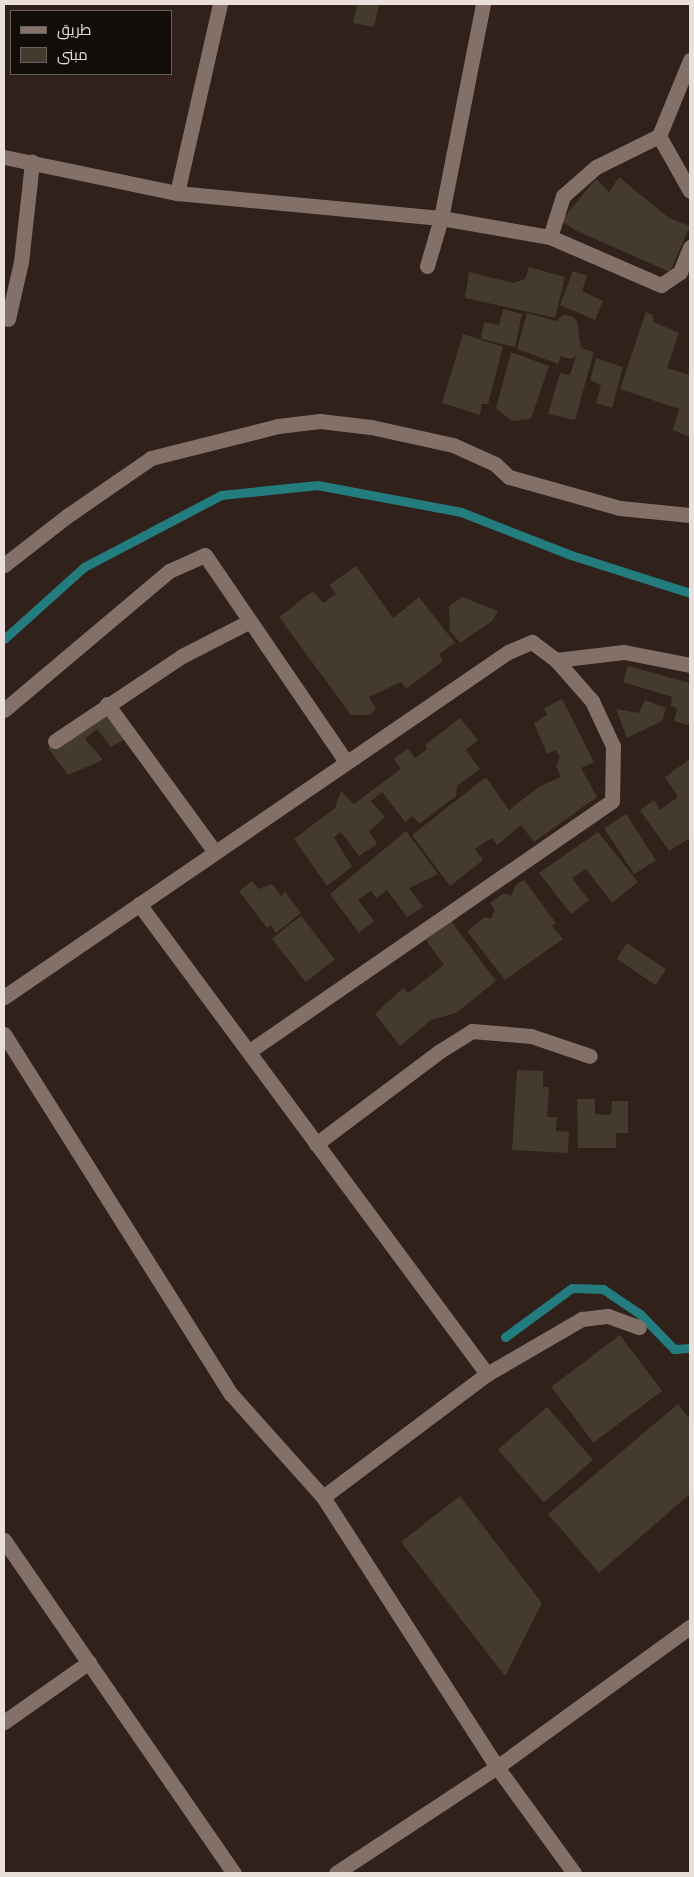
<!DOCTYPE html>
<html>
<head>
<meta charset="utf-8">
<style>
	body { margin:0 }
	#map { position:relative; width:694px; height:1877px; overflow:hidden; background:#30211b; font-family:"Times New Roman",Cairo,serif }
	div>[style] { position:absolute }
	.stream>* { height:9px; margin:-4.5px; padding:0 4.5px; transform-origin:4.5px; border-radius:4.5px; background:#237c7d }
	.building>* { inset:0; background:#453a2e; transform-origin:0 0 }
	.minor>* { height:15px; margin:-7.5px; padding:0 7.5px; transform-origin:7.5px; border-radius:7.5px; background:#837169 }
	span { translate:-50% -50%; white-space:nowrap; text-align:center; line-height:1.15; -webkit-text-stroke:5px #130d0a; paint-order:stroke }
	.frame { position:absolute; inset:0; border:5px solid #eadfdb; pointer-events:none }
	.legend { position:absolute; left:10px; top:10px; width:162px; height:65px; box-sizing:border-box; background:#130d0a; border:1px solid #69615e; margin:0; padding:6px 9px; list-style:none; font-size:15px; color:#eadfdb }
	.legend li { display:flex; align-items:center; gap:10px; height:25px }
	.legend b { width:25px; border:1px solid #69615e }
</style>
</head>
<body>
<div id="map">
	<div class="stream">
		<i style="left:4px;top:639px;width:108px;rotate:-42deg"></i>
		<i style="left:84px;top:567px;width:155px;rotate:-27.7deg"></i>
		<i style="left:221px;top:495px;width:97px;rotate:-5.9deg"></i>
		<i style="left:317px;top:485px;width:147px;rotate:10.6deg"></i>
		<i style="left:461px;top:512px;width:118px;rotate:21.4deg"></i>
		<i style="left:571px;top:555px;width:125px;rotate:17.7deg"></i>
		<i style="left:505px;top:1337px;width:83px;rotate:-36.2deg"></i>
		<i style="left:572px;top:1288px;width:31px;rotate:2deg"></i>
		<i style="left:603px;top:1289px;width:45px;rotate:34deg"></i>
		<i style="left:640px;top:1314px;width:49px;rotate:45.8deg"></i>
		<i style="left:674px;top:1349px;width:16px;rotate:-4deg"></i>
	</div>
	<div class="building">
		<i style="clip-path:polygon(357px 4px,379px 4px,374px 27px,353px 23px)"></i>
		<i style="clip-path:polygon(619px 177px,669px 218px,690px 226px,670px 272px,575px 230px,561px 221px,596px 179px,609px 192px)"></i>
		<i style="clip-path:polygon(529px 267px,565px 277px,555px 318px,465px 298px,469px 272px,513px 283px,525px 279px)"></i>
		<i style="clip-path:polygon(573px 271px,587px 276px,582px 291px,603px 301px,595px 320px,560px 305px)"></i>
		<i style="clip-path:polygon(503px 309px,522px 314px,515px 347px,481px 339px,484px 322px,499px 325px)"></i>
		<i style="clip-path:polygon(646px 312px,653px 315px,654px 322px,679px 333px,667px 368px,690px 375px,690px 437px,673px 430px,679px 409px,620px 389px)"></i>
		<i style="clip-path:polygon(527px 313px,556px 321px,563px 315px,572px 316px,577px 321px,581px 348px,594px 352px,575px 420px,548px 414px,560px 373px,570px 375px,576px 356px,571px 359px,561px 356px,558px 364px,517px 349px)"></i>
		<i style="clip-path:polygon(463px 334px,503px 347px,488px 404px,482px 404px,480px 415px,442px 403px)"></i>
		<i style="clip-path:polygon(511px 352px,549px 366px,531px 419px,512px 421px,496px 408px)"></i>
		<i style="clip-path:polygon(596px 358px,623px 367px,612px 408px,596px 403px,601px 385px,590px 380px)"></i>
		<i style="clip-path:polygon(356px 566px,393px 618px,419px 597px,455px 643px,439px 654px,443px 661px,406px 689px,401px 682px,369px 697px,376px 709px,370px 715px,351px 715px,279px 617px,313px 591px,323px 603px,336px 594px,329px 585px)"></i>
		<i style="clip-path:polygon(462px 597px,498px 611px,492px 621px,460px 643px,450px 631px,449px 606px)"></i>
		<i style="clip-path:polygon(628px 666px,690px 683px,690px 723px,687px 725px,674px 721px,677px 708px,671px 706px,672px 697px,623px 682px)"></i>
		<i style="clip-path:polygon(562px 699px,594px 762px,581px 768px,597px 797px,534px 842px,521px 825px,497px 845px,492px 838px,475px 849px,483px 860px,450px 886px,412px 835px,486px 777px,509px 810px,540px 786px,561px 777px,556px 766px,560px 757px,556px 750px,547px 754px,534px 723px,547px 715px,544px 708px)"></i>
		<i style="clip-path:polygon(645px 700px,666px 708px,662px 721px,627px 738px,616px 709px,639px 713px)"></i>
		<i style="clip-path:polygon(104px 710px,127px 738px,111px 747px,97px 729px,85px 739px,103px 760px,68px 775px,48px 748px)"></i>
		<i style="clip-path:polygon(460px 718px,478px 740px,466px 750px,480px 769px,457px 786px,456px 796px,419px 824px,413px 816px,405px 822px,382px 792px,371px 801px,385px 817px,369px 831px,377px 844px,359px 856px,341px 832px,334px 837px,352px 867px,327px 886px,294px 839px,335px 808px,341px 791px,354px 804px,401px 769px,394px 759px,408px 748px,415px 758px,427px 749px,425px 745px)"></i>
		<i style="clip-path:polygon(690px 759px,690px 838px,669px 851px,640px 810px,654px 800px,660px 810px,678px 797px,665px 777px)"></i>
		<i style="left:626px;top:814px;width:55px;height:26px;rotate:57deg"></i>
		<i style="clip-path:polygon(406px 831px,438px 874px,409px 888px,423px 907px,407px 917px,387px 890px,376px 898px,371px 891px,358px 900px,374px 921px,359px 933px,330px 894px)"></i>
		<i style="clip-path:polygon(598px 832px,638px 882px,612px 903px,586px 869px,572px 878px,589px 900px,571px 914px,539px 873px)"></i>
		<i style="clip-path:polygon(524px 880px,556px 923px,552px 926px,563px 939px,505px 980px,467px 931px,485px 917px,491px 919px,495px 910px,490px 903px,504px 893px,511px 896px,516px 885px)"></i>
		<i style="clip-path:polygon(252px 881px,259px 889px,272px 884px,281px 896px,285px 892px,301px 913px,276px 933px,271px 925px,267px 928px,239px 891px)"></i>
		<i style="left:301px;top:916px;width:55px;height:37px;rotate:52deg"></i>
		<i style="clip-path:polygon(451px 921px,496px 981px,456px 1013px,431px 1020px,400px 1046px,375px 1014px,403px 988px,408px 993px,444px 965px,426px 940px)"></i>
		<i style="left:627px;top:943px;width:47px;height:19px;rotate:34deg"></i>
		<i style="clip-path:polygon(517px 1070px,543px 1071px,543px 1087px,549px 1087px,547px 1117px,557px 1117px,556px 1131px,569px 1132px,568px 1153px,512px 1150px)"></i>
		<i style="clip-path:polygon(577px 1099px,595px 1099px,595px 1114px,611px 1115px,612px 1101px,628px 1101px,628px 1133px,616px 1133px,616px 1148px,578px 1148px)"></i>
		<i style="left:620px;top:1335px;width:70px;height:86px;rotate:53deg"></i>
		<i style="clip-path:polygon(678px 1404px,690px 1419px,690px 1494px,599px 1573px,548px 1514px)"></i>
		<i style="left:547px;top:1407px;width:70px;height:65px;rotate:49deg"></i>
		<i style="clip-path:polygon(460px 1496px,542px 1603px,505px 1676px,401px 1542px)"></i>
	</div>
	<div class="minor">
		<i style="left:690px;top:60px;width:82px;rotate:112.2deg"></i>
		<i style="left:659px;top:136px;width:63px;rotate:60.6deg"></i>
		<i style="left:4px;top:157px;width:177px;rotate:11.8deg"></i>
		<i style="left:177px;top:193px;width:265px;rotate:5.4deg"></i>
		<i style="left:441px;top:218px;width:111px;rotate:9.9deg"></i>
		<i style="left:550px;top:237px;width:121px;rotate:23.4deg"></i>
		<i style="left:661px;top:285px;width:23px;rotate:-34deg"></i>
		<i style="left:680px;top:272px;width:27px;rotate:-68deg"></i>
		<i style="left:177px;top:193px;width:194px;rotate:-77.2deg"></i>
		<i style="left:550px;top:237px;width:43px;rotate:-72.4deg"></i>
		<i style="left:563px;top:196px;width:44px;rotate:-41.3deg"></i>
		<i style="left:596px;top:167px;width:70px;rotate:-26.2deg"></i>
		<i style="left:427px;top:266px;width:50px;rotate:-73.7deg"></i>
		<i style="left:441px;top:218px;width:218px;rotate:-78.9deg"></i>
		<i style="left:8px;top:319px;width:58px;rotate:-77.2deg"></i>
		<i style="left:21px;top:262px;width:101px;rotate:-83.7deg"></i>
		<i style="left:4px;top:565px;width:80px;rotate:-37.9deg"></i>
		<i style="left:67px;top:516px;width:102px;rotate:-34.6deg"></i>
		<i style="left:151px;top:458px;width:131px;rotate:-14.1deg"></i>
		<i style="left:278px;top:426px;width:42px;rotate:-6.8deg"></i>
		<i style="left:320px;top:421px;width:51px;rotate:6.7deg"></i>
		<i style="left:371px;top:427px;width:84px;rotate:12.4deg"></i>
		<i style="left:453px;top:445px;width:46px;rotate:24.3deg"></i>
		<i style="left:495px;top:464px;width:19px;rotate:43deg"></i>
		<i style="left:509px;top:477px;width:115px;rotate:15.6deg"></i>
		<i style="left:620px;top:508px;width:70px;rotate:5.7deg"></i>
		<i style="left:556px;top:660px;width:68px;rotate:-6.7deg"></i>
		<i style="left:624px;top:652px;width:67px;rotate:11.1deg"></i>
		<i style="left:107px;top:704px;width:183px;rotate:53.9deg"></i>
		<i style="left:4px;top:710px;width:216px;rotate:-40.1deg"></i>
		<i style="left:169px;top:571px;width:39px;rotate:-24deg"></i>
		<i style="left:205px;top:555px;width:250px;rotate:55.7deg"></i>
		<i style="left:55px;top:741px;width:153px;rotate:-33.8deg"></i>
		<i style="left:182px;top:656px;width:76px;rotate:-27.2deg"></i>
		<i style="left:139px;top:904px;width:585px;rotate:53.48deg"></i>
		<i style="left:4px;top:997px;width:611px;rotate:-34.39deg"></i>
		<i style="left:508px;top:652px;width:26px;rotate:-23deg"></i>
		<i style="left:532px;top:642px;width:30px;rotate:37deg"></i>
		<i style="left:556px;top:660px;width:55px;rotate:48.7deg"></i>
		<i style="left:592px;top:701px;width:50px;rotate:65deg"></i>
		<i style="left:613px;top:746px;width:55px;rotate:91deg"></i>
		<i style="left:612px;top:801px;width:440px;rotate:145.4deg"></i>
		<i style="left:4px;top:1034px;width:426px;rotate:57.8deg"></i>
		<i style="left:231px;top:1394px;width:138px;rotate:48.2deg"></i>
		<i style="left:323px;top:1497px;width:321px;rotate:57.2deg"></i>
		<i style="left:497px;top:1767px;width:131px;rotate:54deg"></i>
		<i style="left:316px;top:1144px;width:155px;rotate:-36.9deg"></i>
		<i style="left:440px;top:1051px;width:38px;rotate:-32deg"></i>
		<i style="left:472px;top:1031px;width:59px;rotate:4.8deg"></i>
		<i style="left:531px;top:1036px;width:62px;rotate:18.7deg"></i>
		<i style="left:323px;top:1497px;width:205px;rotate:-36.9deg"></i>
		<i style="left:487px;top:1374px;width:110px;rotate:-30.1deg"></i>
		<i style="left:582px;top:1319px;width:26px;rotate:-7deg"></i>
		<i style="left:608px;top:1316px;width:33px;rotate:20deg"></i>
		<i style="left:4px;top:1540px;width:405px;rotate:55.4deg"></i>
		<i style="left:4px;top:1722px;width:104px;rotate:-35.2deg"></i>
		<i style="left:336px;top:1873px;width:193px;rotate:-33.4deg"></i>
		<i style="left:497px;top:1767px;width:238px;rotate:-36deg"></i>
	</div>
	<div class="frame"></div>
	<ul class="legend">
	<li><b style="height:6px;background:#837169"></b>طريق</li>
	<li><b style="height:14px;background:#453a2e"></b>مبنى</li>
	</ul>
</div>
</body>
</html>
